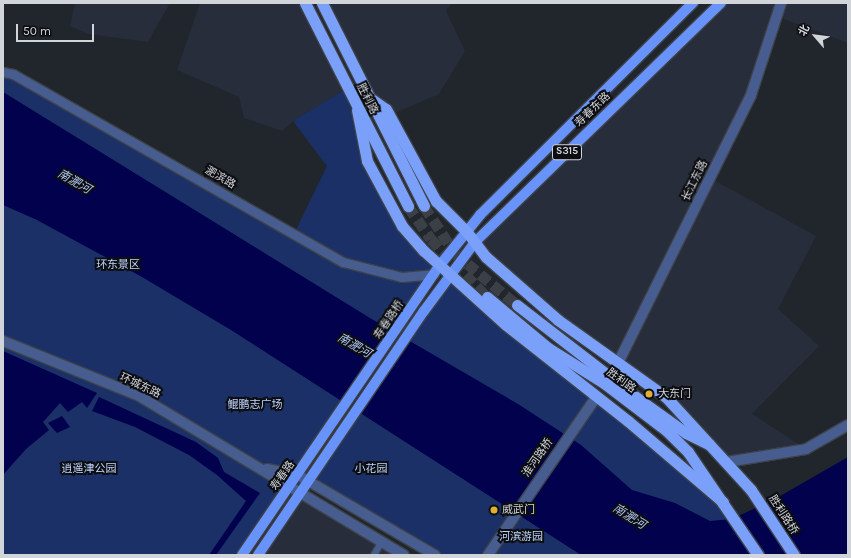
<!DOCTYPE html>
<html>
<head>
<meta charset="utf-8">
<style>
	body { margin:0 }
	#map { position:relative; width:851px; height:558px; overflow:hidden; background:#21252c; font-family:Karla,"Noto Sans SC",sans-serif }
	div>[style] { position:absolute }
	.built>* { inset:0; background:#272d3a }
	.green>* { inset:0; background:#1a3067 }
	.water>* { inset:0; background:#01014d }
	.trunk-tunnel>* { height:11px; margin-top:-5.5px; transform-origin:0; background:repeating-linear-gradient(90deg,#3b3f46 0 11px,transparent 0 16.5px) }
	.roads { filter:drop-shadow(1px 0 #3d4148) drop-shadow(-1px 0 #3d4148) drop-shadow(0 1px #3d4148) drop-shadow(0 -1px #3d4148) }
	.pedestrian>* { height:6px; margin:-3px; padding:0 3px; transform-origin:3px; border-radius:3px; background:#475d8f }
	.minor>* { height:9px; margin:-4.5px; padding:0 4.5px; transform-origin:4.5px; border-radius:4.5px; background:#475d8f }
	.tertiary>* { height:10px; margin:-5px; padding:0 5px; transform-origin:5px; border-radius:5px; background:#475d8f }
	.primary>* { height:10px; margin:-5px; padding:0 5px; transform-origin:5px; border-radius:5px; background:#6893fb }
	.trunk>* { height:11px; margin:-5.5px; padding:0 5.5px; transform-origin:5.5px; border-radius:5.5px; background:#7aa0fa }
	.dots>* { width:11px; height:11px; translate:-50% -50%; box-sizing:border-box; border:2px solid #0c0e11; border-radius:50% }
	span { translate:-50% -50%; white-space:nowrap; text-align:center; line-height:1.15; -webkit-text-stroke:4px #0c0e11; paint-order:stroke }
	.shield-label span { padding:1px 3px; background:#0c0e11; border:1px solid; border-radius:3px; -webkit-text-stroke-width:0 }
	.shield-label { font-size:10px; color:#d1d4d9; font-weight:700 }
	.street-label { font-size:11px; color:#d1d4d9 }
	.park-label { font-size:11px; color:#bfd4ff }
	.poi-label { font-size:11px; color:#d1d4d9 }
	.left { translate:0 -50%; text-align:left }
	.water-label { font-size:12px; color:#afc3ee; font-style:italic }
	.frame { position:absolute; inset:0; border:4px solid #d1d4d9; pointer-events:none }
	.north { position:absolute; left:795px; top:16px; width:40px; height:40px; -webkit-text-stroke:3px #0c0e11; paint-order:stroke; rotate:298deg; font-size:11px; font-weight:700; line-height:16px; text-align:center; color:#d1d4d9 }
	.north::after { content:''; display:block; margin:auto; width:14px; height:18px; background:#d1d4d9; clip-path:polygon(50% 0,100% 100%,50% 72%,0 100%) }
	.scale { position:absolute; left:16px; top:24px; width:78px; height:18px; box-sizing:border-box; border:2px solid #d1d4d9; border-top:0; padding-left:5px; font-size:12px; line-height:14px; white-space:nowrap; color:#d1d4d9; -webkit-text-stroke:3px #0c0e11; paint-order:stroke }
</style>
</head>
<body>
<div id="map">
	<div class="built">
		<i style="clip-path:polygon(75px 3px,170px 3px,148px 42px,88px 34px,70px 26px)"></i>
		<i style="clip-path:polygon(200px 3px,305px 3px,346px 89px,293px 121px,282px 131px,244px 118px,239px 97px,177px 70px)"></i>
		<i style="clip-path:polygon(322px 3px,452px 3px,446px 11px,465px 51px,439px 94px,390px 115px,370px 98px)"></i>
		<i style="clip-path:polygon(721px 3px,848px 3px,848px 43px,776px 16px,751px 95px,710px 178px,816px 236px,778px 309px,819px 346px,752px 414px,806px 449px,727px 462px,666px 397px,558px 320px,475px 242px)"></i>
		<i style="clip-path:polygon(301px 493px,404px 555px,258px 555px)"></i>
	</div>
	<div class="green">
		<i style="clip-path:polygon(3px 72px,294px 234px,327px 166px,293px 121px,346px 89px,357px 110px,367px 161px,402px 226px,440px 265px,298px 475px,261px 468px,290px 486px,242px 555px,3px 555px)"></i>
		<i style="clip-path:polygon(450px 274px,723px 502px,757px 555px,434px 555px,309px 481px)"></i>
	</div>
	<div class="water">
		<i style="clip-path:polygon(3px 92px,370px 318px,518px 404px,581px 445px,632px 490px,675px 503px,710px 521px,732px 519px,775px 499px,848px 457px,848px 552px,845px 555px,581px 555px,231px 330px,142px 277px,37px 220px,3px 205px)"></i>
		<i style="clip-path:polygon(3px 351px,97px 393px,87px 408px,82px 402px,68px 412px,60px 403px,43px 422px,49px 430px,26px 449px,3px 475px)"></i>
		<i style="clip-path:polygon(99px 397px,196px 442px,218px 458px,224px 472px,260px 493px,216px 555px,209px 555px,246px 501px,217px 475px,189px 455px,135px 427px,92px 411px)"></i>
		<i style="clip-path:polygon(62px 416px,70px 427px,57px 433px,48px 423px)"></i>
	</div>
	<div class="trunk-tunnel">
		<i style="left:408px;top:206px;width:40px;rotate:55.1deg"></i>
		<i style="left:431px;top:239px;width:81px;rotate:46deg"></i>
		<i style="left:424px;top:206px;width:56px;rotate:56.6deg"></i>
		<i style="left:455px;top:253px;width:81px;rotate:40deg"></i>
	</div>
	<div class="roads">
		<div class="pedestrian">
			<i style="left:374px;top:555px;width:16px;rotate:-60deg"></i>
		</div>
		<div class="minor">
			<i style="left:3px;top:72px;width:10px;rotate:11deg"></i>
			<i style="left:13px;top:74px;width:380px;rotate:29.7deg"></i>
			<i style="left:343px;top:262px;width:61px;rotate:14.3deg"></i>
			<i style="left:402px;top:277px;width:32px;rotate:-5deg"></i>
		</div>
		<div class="tertiary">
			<i style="left:3px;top:341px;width:147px;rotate:22deg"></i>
			<i style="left:139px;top:396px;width:309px;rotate:31deg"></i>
			<i style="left:618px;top:363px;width:299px;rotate:-63.6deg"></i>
			<i style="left:751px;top:95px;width:97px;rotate:-71.9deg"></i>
			<i style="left:727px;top:462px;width:80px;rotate:-9.3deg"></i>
			<i style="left:806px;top:449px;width:48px;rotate:-29.7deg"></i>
			<i style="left:267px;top:469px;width:32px;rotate:11deg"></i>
			<i style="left:298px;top:475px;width:159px;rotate:30.3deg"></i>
			<i style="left:488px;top:555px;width:191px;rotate:-55.6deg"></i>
		</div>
		<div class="primary">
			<i style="left:242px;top:555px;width:351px;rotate:-55.7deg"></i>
			<i style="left:440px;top:265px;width:64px;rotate:-51.3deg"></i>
			<i style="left:480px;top:215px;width:301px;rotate:-44.9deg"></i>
			<i style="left:258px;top:555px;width:295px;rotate:-55.8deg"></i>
			<i style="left:424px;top:311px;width:86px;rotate:-53.5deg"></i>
			<i style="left:475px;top:242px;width:343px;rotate:-44.2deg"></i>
		</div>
		<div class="trunk">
			<i style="left:305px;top:3px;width:228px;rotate:63.1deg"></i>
			<i style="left:322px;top:3px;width:227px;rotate:63.3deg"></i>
			<i style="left:370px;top:98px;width:19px;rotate:35deg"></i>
			<i style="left:386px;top:109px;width:105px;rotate:61.5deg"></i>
			<i style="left:436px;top:201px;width:44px;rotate:45deg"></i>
			<i style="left:467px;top:232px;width:31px;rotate:53deg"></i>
			<i style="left:486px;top:257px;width:96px;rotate:41.2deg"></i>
			<i style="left:558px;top:320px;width:133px;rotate:35.5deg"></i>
			<i style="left:666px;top:397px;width:64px;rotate:47.5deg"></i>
			<i style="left:357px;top:110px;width:52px;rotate:78.9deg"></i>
			<i style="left:367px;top:161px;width:74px;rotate:61.7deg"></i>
			<i style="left:402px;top:226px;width:33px;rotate:49deg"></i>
			<i style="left:424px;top:251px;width:110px;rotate:42.1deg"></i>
			<i style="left:506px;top:325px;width:155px;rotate:38.2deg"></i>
			<i style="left:628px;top:421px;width:125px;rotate:40.5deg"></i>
			<i style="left:487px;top:297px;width:80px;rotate:39.9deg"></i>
			<i style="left:548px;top:348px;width:66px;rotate:32deg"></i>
			<i style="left:604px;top:383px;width:79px;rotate:37.3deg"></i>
			<i style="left:667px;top:431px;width:30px;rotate:45deg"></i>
			<i style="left:688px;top:452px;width:125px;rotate:55.8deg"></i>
			<i style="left:517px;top:305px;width:160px;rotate:37.7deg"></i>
			<i style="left:644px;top:403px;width:52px;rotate:35.5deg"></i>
			<i style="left:686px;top:433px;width:25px;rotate:26deg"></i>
			<i style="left:709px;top:444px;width:62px;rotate:47.6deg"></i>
			<i style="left:751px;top:490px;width:78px;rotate:56.5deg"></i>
		</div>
	</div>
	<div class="dots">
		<i style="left:649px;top:394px;background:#e1af34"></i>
		<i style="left:494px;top:510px;background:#e1af34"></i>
	</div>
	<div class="shield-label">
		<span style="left:567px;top:152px">S315</span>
	</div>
	<div class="street-label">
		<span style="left:367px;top:99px;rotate:63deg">胜利路</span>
		<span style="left:593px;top:110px;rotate:-44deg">寿春东路</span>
		<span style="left:220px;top:178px;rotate:30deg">淝滨路</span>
		<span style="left:695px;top:181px;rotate:-64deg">长江东路</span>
		<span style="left:389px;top:320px;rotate:-56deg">寿春路桥</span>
		<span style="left:621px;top:381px;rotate:36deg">胜利路</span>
		<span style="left:140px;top:386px;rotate:25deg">环城东路</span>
		<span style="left:538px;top:458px;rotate:-55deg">淮河路桥</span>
		<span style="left:283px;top:476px;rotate:-55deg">寿春路</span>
		<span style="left:783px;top:515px;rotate:57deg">胜利路桥</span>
	</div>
	<div class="park-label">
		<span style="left:118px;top:265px">环东景区</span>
		<span style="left:255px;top:405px">鲲鹏志广场</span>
		<span style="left:89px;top:469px">逍遥津公园</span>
		<span style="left:371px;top:469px">小花园</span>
		<span style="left:521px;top:537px">河滨游园</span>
	</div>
	<div class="poi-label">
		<span class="left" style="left:658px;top:394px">大东门</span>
		<span class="left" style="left:502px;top:510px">威武门</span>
	</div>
	<div class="water-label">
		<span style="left:74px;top:182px;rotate:30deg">南淝河</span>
		<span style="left:354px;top:346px;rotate:30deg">南淝河</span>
		<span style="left:629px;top:517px;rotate:32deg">南淝河</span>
	</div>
	<div class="frame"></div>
	<div class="north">北</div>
	<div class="scale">50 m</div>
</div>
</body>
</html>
